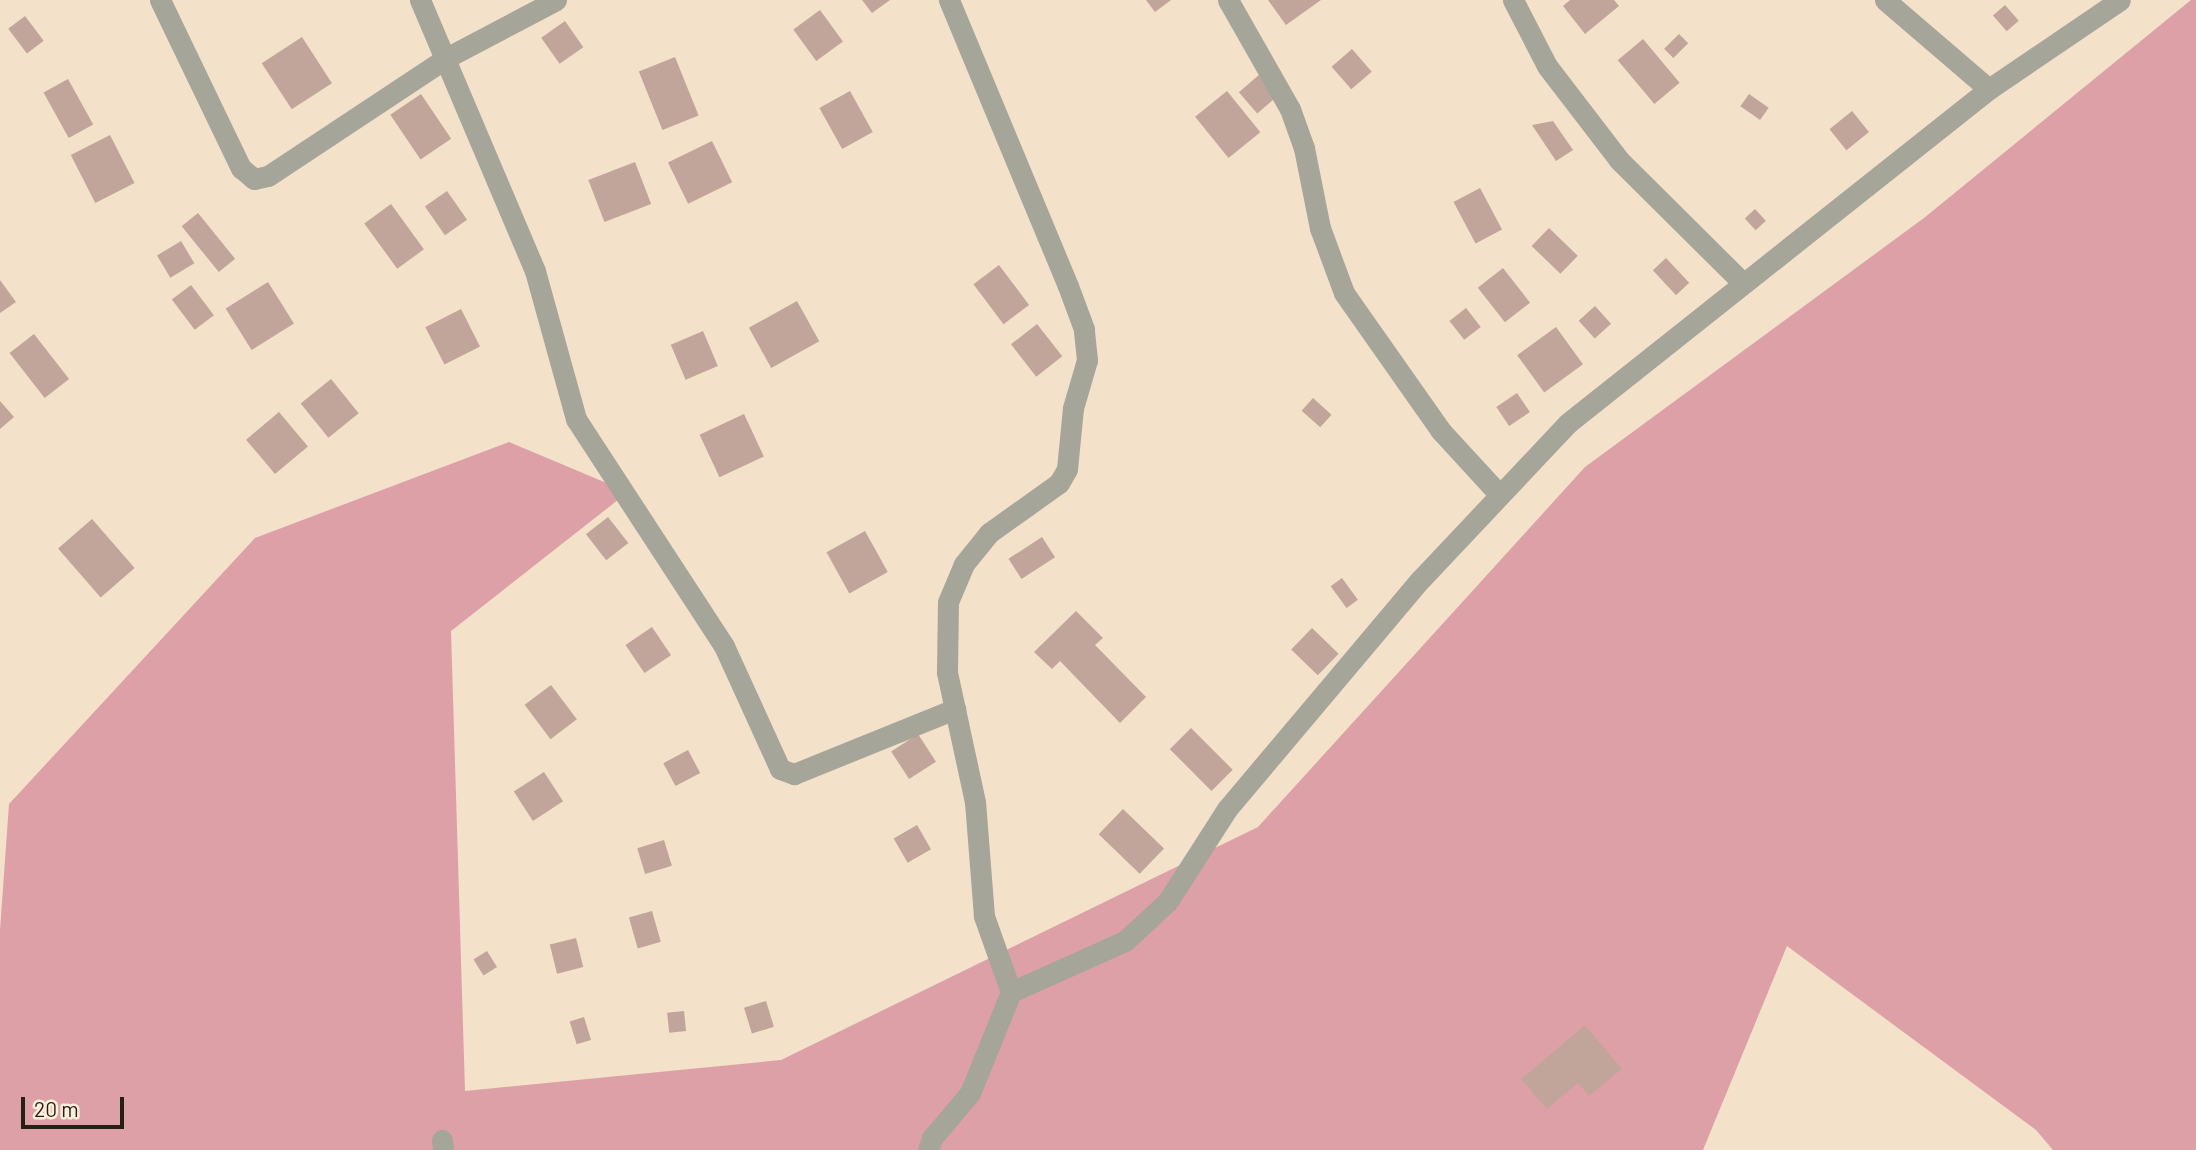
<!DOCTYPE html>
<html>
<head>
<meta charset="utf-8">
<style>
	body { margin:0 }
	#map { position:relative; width:2196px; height:1150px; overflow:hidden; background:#f3e1c9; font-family:Barlow,sans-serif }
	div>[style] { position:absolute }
	.green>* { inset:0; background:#dea0a7 }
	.building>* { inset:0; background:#c2a59a; transform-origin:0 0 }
	.minor>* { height:21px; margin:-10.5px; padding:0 10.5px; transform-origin:10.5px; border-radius:10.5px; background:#a5a599 }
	span { translate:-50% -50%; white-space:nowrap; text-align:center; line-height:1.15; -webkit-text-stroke:5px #fdefdb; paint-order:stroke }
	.scale { position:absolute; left:21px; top:1097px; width:103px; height:32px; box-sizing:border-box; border:4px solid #251f16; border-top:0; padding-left:9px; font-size:21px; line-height:24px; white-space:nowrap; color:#251f16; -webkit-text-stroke:5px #fdefdb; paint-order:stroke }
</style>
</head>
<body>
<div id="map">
	<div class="green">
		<i style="clip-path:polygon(2191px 0,2196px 0,2196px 1150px,2053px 1150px,2036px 1130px,1787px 946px,1703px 1150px,0 1150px,0 930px,9px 804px,255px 538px,509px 442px,628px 492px,451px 631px,465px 1091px,781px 1060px,1258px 827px,1585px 467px,1924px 218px)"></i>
	</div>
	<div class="building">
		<i style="clip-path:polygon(862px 0,890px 0,872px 13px)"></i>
		<i style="clip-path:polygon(1146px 0,1171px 0,1155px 12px)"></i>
		<i style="clip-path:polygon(1268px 0,1321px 0,1286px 25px)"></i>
		<i style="clip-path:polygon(1570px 0,1614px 0,1619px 6px,1585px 34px,1563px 6px)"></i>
		<i style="left:2005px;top:5px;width:21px;height:16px;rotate:49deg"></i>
		<i style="left:820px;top:10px;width:39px;height:33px;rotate:54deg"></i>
		<i style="left:25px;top:16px;width:31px;height:21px;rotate:53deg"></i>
		<i style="left:565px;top:21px;width:32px;height:29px;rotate:55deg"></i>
		<i style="left:1679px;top:34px;width:13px;height:21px;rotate:45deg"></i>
		<i style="left:302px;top:37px;width:55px;height:48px;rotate:57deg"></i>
		<i style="left:1643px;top:39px;width:57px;height:33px;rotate:50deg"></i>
		<i style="left:1352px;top:49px;width:30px;height:27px;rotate:49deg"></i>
		<i style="left:675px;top:57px;width:63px;height:39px;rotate:68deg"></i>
		<i style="left:1260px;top:74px;width:28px;height:28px;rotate:49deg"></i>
		<i style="left:68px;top:79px;width:52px;height:28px;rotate:61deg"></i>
		<i style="left:850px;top:91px;width:47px;height:35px;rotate:61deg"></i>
		<i style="left:1227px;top:91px;width:53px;height:41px;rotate:51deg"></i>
		<i style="left:421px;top:94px;width:54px;height:37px;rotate:56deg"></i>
		<i style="left:1749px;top:94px;width:24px;height:15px;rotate:35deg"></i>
		<i style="left:1852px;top:111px;width:27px;height:29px;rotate:51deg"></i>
		<i style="clip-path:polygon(1553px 121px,1573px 150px,1556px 161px,1532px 125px)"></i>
		<i style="left:110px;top:135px;width:54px;height:44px;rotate:63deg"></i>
		<i style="left:712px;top:141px;width:46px;height:49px;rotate:64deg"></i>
		<i style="left:635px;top:162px;width:45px;height:50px;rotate:69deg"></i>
		<i style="left:1480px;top:188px;width:47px;height:30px;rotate:62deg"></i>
		<i style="left:447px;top:191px;width:35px;height:27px;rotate:55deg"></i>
		<i style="left:391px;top:204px;width:56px;height:33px;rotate:54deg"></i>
		<i style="left:1755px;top:209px;width:16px;height:14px;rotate:47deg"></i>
		<i style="left:198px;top:213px;width:59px;height:21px;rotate:51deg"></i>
		<i style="left:1549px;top:228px;width:40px;height:25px;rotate:44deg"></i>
		<i style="left:181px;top:241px;width:26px;height:28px;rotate:59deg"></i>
		<i style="left:1666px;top:258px;width:34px;height:18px;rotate:47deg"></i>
		<i style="left:999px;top:265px;width:50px;height:32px;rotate:53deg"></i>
		<i style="left:1503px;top:268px;width:44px;height:32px;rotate:52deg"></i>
		<i style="clip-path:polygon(0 280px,16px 302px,0 313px)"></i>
		<i style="left:268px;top:282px;width:49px;height:50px;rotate:58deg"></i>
		<i style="left:191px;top:285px;width:38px;height:24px;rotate:53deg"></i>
		<i style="left:797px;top:301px;width:46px;height:55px;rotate:61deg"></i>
		<i style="left:1595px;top:306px;width:24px;height:22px;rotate:48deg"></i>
		<i style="left:1466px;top:308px;width:24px;height:21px;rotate:52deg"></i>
		<i style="left:461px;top:309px;width:42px;height:40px;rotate:63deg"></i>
		<i style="left:1037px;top:324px;width:41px;height:33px;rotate:52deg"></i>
		<i style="left:1556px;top:327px;width:46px;height:48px;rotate:54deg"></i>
		<i style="left:703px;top:331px;width:38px;height:35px;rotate:67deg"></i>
		<i style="left:34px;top:334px;width:57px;height:31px;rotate:52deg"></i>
		<i style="left:331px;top:379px;width:44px;height:39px;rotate:51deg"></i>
		<i style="left:1517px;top:393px;width:23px;height:25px;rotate:56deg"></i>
		<i style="left:1313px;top:398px;width:25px;height:17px;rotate:42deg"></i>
		<i style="clip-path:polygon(0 401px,14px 417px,0 429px)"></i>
		<i style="left:279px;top:412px;width:45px;height:43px;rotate:50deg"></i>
		<i style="left:744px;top:414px;width:47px;height:49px;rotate:65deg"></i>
		<i style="left:608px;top:517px;width:33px;height:28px;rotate:52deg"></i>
		<i style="left:92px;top:519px;width:65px;height:45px;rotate:49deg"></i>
		<i style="left:865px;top:531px;width:47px;height:44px;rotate:61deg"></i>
		<i style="left:1042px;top:537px;width:24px;height:40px;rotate:57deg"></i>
		<i style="left:1342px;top:578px;width:27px;height:14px;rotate:54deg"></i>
		<i style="clip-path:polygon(1076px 611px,1103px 638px,1095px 645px,1146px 697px,1120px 723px,1060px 661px,1052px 669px,1034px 652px)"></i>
		<i style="left:652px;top:627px;width:34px;height:32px;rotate:56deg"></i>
		<i style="left:1312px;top:628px;width:37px;height:30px;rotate:44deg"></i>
		<i style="left:551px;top:685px;width:43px;height:33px;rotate:53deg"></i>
		<i style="left:1191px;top:728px;width:59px;height:30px;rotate:45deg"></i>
		<i style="left:918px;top:734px;width:33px;height:32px;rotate:57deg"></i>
		<i style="left:688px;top:750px;width:26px;height:28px;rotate:62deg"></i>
		<i style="left:544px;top:772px;width:35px;height:36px;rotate:57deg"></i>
		<i style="left:1123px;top:809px;width:57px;height:35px;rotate:44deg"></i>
		<i style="left:917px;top:825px;width:28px;height:27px;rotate:60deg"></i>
		<i style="left:664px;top:840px;width:27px;height:28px;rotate:73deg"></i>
		<i style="left:652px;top:911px;width:32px;height:24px;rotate:74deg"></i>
		<i style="left:576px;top:938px;width:30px;height:27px;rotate:76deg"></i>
		<i style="left:487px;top:951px;width:19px;height:16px;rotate:58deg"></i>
		<i style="left:766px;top:1001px;width:27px;height:23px;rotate:73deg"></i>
		<i style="left:684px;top:1011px;width:20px;height:17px;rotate:84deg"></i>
		<i style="left:584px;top:1017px;width:24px;height:15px;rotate:73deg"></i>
		<i style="clip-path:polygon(1585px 1025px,1622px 1069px,1589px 1096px,1578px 1083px,1547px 1109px,1521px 1079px)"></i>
	</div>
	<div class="minor">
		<i style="left:160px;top:0;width:187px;rotate:64.3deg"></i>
		<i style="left:241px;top:168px;width:17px;rotate:40deg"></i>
		<i style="left:254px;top:179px;width:14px;rotate:-12deg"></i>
		<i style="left:268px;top:176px;width:216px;rotate:-33.5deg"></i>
		<i style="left:448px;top:57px;width:122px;rotate:-27.8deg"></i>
		<i style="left:420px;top:0;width:294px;rotate:67deg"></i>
		<i style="left:535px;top:271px;width:154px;rotate:74.5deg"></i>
		<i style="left:576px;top:419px;width:271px;rotate:56.9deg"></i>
		<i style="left:724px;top:646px;width:135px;rotate:65.5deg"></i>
		<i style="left:780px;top:769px;width:15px;rotate:20deg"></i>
		<i style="left:794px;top:774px;width:174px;rotate:-22deg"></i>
		<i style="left:1228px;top:0;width:125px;rotate:60.4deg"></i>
		<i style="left:1290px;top:109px;width:41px;rotate:70.3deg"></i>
		<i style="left:1304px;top:148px;width:82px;rotate:78.7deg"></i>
		<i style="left:1320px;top:228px;width:69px;rotate:69.7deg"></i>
		<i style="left:1344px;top:293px;width:169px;rotate:54.9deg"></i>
		<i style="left:1441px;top:431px;width:86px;rotate:47.4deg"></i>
		<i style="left:1513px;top:0;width:74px;rotate:62.7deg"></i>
		<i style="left:1547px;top:66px;width:118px;rotate:52.5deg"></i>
		<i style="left:1619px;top:160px;width:173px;rotate:44.8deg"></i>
		<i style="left:1885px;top:0;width:137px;rotate:40.6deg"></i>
		<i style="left:1011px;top:992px;width:125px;rotate:-24.1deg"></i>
		<i style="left:1125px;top:941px;width:59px;rotate:-42.9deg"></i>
		<i style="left:1168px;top:901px;width:109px;rotate:-57.3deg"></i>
		<i style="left:1227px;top:809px;width:301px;rotate:-49.9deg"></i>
		<i style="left:1421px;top:579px;width:214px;rotate:-46.7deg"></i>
		<i style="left:1568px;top:423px;width:537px;rotate:-38.43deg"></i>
		<i style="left:1989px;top:89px;width:158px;rotate:-34.2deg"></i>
		<i style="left:442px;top:1140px;width:10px;rotate:84deg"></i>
		<i style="left:928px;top:1150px;width:13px;rotate:-72deg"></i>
		<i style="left:932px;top:1138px;width:59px;rotate:-49.8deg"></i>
		<i style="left:970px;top:1093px;width:109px;rotate:-67.9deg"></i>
		<i style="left:1011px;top:992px;width:81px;rotate:-109.6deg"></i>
		<i style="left:984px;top:916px;width:114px;rotate:-94.5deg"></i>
		<i style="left:975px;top:802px;width:133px;rotate:-102.2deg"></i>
		<i style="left:947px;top:672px;width:70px;rotate:-89.2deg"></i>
		<i style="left:948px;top:602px;width:41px;rotate:-67.2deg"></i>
		<i style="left:964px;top:564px;width:40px;rotate:-51deg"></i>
		<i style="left:989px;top:533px;width:86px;rotate:-35.5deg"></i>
		<i style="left:1059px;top:483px;width:16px;rotate:-60deg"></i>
		<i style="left:1067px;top:469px;width:61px;rotate:-84.4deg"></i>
		<i style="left:1073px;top:408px;width:50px;rotate:-73.7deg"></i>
		<i style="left:1087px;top:360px;width:31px;rotate:-96deg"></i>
		<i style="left:1084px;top:329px;width:46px;rotate:-110.4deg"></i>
		<i style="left:1068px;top:286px;width:310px;rotate:-112.6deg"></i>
	</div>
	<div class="scale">20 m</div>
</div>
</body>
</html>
